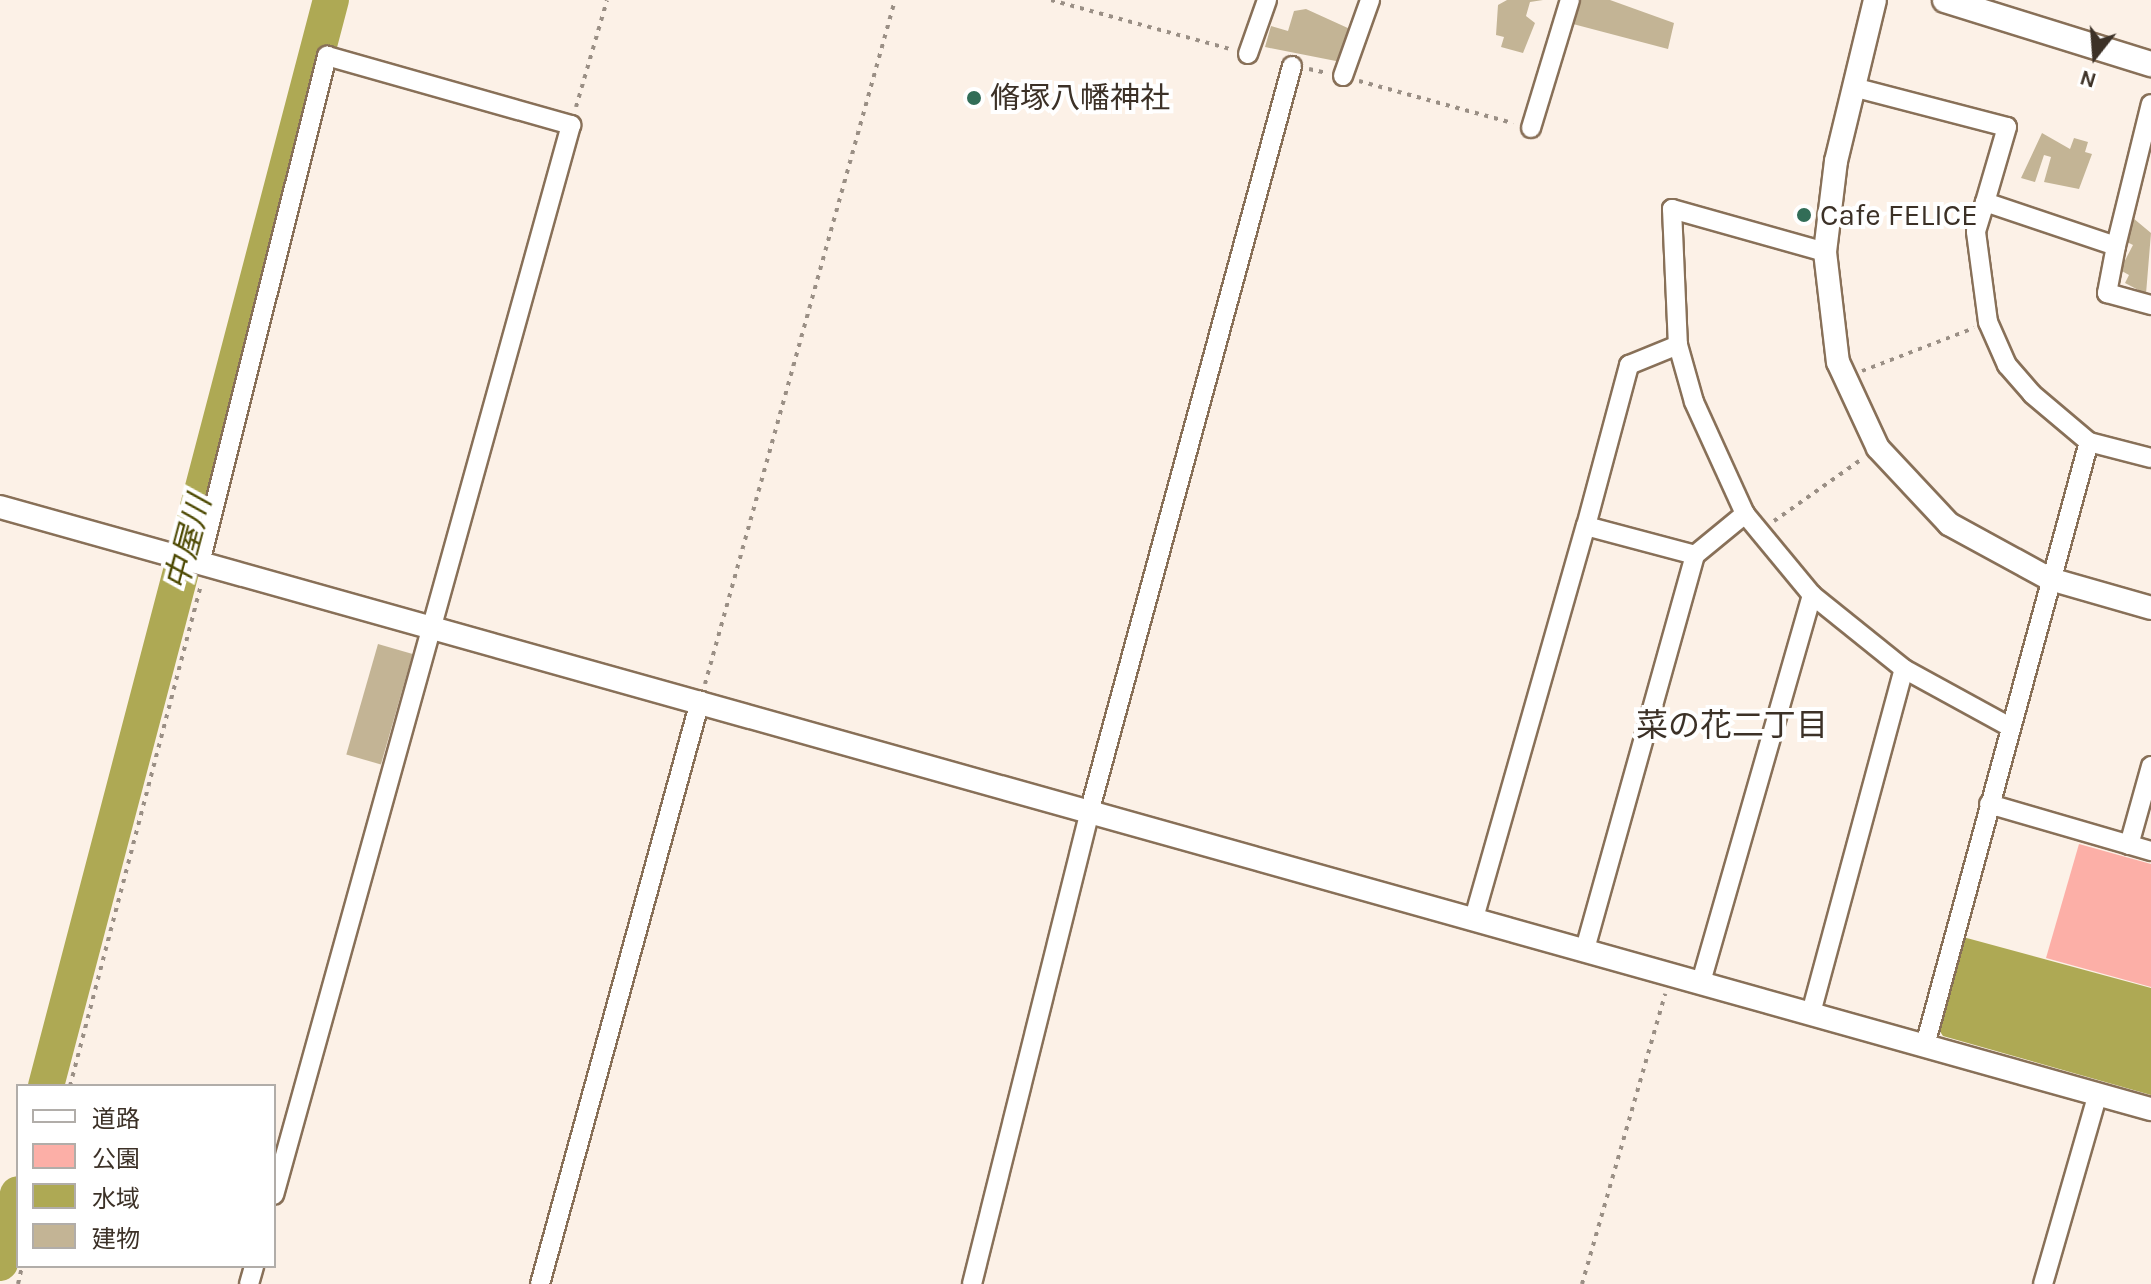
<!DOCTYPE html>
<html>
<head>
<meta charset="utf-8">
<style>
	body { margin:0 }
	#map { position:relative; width:2151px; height:1284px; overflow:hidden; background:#fcf1e7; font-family:Karla,"Noto Sans JP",sans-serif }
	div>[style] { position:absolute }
	.green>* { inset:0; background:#fcafa7 }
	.water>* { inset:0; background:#aea954 }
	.river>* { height:36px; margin:-18px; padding:0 18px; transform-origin:18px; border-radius:18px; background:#aea954 }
	.building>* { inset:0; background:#c3b495; transform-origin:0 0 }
	.path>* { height:4px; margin-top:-2px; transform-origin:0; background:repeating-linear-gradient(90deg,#9a8f85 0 4px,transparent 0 10px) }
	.roads { filter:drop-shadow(2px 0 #887058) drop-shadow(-2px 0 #887058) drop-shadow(0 2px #887058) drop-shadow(0 -2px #887058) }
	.minor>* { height:18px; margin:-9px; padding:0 9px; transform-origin:9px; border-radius:9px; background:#fff }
	.tertiary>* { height:22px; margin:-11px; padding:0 11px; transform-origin:11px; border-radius:11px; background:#fff }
	.secondary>* { height:24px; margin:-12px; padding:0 12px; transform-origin:12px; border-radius:12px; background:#fff }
	.dots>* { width:22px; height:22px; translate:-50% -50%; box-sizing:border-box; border:4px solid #fff; border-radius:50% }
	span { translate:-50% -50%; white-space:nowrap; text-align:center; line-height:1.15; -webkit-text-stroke:8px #fff; paint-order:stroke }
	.poi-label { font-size:30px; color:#3c3127 }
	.left { translate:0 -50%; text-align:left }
	.water-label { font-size:32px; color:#4e4a03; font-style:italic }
	.neighbourhood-label { font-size:32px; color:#3c3127 }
	.legend { position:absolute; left:16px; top:1084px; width:260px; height:184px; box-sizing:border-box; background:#fff; border:2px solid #b1ada9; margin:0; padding:10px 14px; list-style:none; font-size:24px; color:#3c3127 }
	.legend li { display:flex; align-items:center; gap:16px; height:40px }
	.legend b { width:40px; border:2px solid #b1ada9 }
	.north { position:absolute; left:2055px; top:16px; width:80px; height:80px; -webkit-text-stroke:6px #fff; paint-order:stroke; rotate:197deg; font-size:22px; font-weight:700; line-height:32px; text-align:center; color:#3c3127 }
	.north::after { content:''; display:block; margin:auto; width:28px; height:36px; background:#3c3127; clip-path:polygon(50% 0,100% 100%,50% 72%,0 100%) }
</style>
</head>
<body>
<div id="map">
	<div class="green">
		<i style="clip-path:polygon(2079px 844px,2151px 864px,2151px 987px,2046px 958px)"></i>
	</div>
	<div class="water">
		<i style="clip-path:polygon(1963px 937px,2151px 988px,2151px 1095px,1943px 1036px,1937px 1027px)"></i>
	</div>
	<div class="river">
		<i style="left:46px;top:1086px;width:1123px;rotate:-75.3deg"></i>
		<i style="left:0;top:1263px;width:71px;rotate:-75.4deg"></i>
	</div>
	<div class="building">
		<i style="clip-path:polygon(1507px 0,1543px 0,1530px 2px,1526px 16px,1535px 23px,1523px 53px,1501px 47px,1504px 37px,1496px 35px,1498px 5px)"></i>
		<i style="clip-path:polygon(1579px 0,1610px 0,1674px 23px,1668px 49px,1573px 24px)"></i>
		<i style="clip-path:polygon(1306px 9px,1350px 29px,1341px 62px,1265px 47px,1271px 26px,1288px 31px,1294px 11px)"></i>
		<i style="clip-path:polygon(2042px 133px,2070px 149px,2074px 138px,2088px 142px,2085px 152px,2092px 154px,2079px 189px,2044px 182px,2051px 157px,2044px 155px,2035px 182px,2021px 178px)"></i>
		<i style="clip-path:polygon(2133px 218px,2151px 233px,2146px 294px,2125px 283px,2129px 275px,2120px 270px,2133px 245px,2125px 241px)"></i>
		<i style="left:378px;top:644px;width:36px;height:115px;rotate:16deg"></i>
	</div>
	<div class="path">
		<i style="left:1051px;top:0;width:186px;rotate:15.3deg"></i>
		<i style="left:1309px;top:69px;width:18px;rotate:13deg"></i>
		<i style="left:1359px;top:81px;width:160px;rotate:15.3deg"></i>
		<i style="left:576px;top:107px;width:111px;rotate:-73.8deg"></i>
		<i style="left:1862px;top:371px;width:120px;rotate:-21deg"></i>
		<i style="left:1774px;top:521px;width:108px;rotate:-35.2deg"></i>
		<i style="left:705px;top:684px;width:710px;rotate:-74.48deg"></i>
		<i style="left:70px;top:1086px;width:518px;rotate:-75.35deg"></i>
		<i style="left:18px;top:1284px;width:18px;rotate:-77deg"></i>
		<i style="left:1582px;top:1284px;width:302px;rotate:-74deg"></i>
	</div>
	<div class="roads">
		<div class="minor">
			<i style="left:1248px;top:54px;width:57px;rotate:-70.6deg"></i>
			<i style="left:1343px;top:76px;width:81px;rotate:-70.4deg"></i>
			<i style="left:1853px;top:87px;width:159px;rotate:14.6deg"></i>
			<i style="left:2007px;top:127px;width:78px;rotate:106.3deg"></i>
			<i style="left:1985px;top:202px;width:138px;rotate:18.6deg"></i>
			<i style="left:2116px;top:246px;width:48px;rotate:100.8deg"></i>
			<i style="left:2107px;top:293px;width:46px;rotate:15.3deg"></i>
			<i style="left:1531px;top:128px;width:134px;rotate:-73.1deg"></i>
			<i style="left:1985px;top:202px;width:31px;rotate:107deg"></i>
			<i style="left:1976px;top:232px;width:91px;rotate:82.4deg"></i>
			<i style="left:1988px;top:322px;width:47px;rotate:66.2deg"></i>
			<i style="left:2007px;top:365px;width:38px;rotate:49deg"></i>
			<i style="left:2032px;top:394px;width:75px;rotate:40.1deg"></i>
			<i style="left:2116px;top:246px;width:146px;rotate:-76.2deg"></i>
			<i style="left:1825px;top:252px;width:159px;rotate:-164.3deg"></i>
			<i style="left:1672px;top:209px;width:136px;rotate:87.5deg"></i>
			<i style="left:1678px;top:345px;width:59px;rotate:74.3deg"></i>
			<i style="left:1694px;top:402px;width:123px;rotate:65.5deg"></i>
			<i style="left:1745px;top:514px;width:105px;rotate:50.4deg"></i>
			<i style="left:1812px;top:595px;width:118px;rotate:38.8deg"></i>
			<i style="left:1904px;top:669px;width:121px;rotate:28.7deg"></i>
			<i style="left:1586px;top:526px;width:167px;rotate:-75deg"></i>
			<i style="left:1629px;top:365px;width:53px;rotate:-22.2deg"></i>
			<i style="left:200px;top:563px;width:523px;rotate:-75.94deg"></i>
			<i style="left:327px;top:56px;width:254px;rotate:15.8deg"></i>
			<i style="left:571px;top:125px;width:1110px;rotate:105.51deg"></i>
			<i style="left:1989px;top:804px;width:169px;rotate:16.2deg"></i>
			<i style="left:2129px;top:845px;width:82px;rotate:-74.4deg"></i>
			<i style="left:1474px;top:918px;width:408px;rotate:-74.1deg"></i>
			<i style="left:1586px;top:526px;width:113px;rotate:14.9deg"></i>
			<i style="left:1585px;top:949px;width:409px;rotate:-74.4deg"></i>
			<i style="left:1695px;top:555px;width:65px;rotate:-39.4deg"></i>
			<i style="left:1701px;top:982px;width:403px;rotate:-74deg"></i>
			<i style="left:1811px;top:1013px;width:356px;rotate:-74.9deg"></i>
			<i style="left:1925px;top:1045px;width:625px;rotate:-74.79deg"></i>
			<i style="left:2089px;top:442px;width:64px;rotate:14.5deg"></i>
			<i style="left:249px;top:1284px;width:19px;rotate:-74deg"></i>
			<i style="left:540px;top:1284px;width:605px;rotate:-74.65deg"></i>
			<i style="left:972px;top:1284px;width:489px;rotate:-76deg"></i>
			<i style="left:1090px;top:809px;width:770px;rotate:-74.79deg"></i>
			<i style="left:2043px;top:1284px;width:198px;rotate:-73.9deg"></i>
		</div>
		<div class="tertiary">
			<i style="left:1875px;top:0;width:166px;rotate:103.6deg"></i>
			<i style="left:1836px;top:161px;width:92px;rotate:96.9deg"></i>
			<i style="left:1825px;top:252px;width:111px;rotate:83.3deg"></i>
			<i style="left:1838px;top:362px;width:95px;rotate:65.1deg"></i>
			<i style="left:1878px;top:448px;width:104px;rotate:46.9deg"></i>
			<i style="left:1949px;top:524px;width:115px;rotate:28.6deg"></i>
			<i style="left:2050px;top:579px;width:105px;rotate:16deg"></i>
			<i style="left:0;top:507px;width:2234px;rotate:15.64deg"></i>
		</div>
		<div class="secondary">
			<i style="left:1945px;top:0;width:216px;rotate:17.3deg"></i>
		</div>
	</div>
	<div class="dots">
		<i style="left:974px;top:98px;background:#326d57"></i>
		<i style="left:1804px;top:215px;background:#326d57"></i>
	</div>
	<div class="poi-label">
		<span class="left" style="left:990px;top:98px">脩塚八幡神社</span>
		<span class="left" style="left:1820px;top:215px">Cafe FELICE</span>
	</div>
	<div class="water-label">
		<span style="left:189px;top:543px;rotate:-75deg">中屋川</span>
	</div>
	<div class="neighbourhood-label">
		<span style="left:1732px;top:726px">菜の花二丁目</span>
	</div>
	<ul class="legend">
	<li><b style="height:10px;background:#fff"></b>道路</li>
	<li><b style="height:22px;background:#fcafa7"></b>公園</li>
	<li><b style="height:22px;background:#aea954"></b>水域</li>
	<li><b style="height:22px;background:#c3b495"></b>建物</li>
	</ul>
	<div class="north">N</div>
</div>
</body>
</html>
